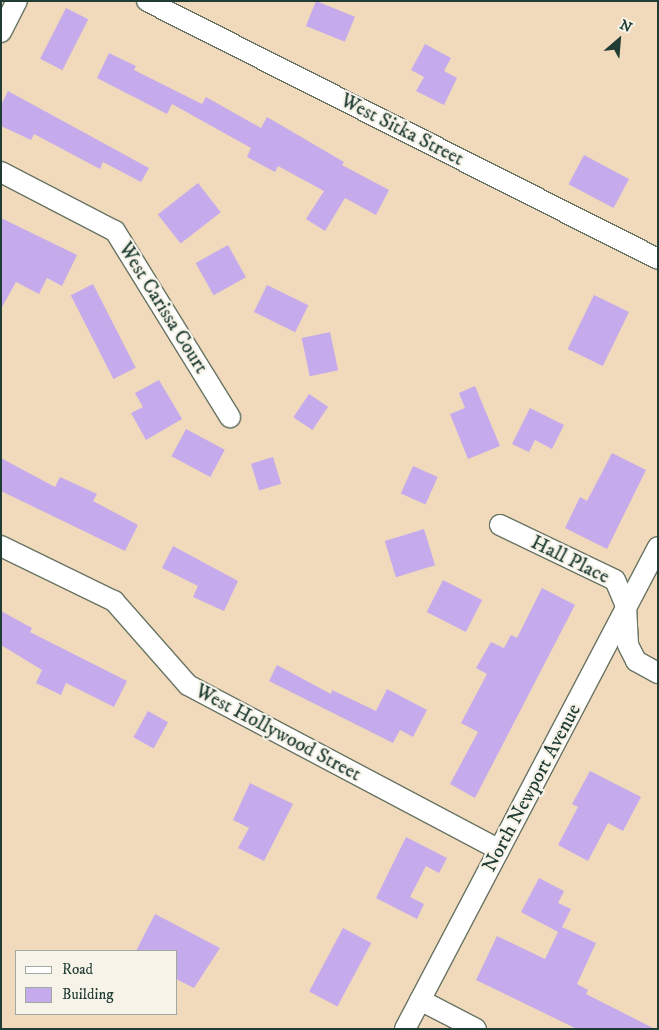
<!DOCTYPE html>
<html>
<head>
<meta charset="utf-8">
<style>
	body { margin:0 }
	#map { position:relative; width:659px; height:1030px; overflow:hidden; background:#f1dabb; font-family:"IM FELL DW Pica",serif }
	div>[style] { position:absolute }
	.building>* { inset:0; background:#c5abec; transform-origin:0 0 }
	.roads { filter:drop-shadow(1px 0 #687463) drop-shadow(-1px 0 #687463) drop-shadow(0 1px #687463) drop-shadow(0 -1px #687463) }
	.street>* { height:20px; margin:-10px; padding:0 10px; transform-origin:10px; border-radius:10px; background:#fff }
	span { translate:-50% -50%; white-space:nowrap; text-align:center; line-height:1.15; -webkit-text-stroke:4.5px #f7f3e8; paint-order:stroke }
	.street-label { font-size:20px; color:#1f3d34 }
	.frame { position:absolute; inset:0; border:2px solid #1f3d34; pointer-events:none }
	.legend { position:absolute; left:15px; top:950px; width:162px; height:65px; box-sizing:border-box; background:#f7f3e8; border:1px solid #a1aaa0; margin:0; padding:6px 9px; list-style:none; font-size:15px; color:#1f3d34 }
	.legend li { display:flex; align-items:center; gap:10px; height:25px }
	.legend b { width:25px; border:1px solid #a1aaa0 }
	.north { position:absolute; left:594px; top:15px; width:50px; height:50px; -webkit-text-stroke:4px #f7f3e8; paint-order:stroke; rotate:27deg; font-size:14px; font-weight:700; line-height:20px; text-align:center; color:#1f3d34 }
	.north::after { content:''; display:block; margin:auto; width:18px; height:22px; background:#1f3d34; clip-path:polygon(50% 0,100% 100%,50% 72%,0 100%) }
</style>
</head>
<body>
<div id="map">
	<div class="building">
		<i style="left:316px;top:1px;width:42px;height:27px;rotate:22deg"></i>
		<i style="left:66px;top:8px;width:25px;height:57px;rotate:27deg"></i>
		<i style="clip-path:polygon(425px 44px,451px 58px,444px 71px,457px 78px,444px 105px,416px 91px,424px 77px,411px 70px)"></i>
		<i style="clip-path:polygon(109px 53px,136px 66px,134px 70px,202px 104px,206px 97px,261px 128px,267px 117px,344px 162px,342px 165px,389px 190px,376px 215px,345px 198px,325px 231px,306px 219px,324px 191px,278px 166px,275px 172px,247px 157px,251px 148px,172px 104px,167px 114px,97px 78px)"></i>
		<i style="clip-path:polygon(8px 91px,149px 168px,141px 182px,103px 162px,100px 169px,34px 134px,31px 140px,1px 126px,1px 105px)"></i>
		<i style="left:584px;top:155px;width:51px;height:33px;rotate:28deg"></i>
		<i style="left:198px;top:183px;width:37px;height:51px;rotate:52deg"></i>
		<i style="clip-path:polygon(1px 218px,77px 255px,62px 286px,47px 278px,39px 294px,16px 282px,1px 309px)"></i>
		<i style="left:228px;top:245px;width:37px;height:37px;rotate:61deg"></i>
		<i style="left:93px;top:284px;width:94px;height:25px;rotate:63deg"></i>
		<i style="left:267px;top:285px;width:46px;height:30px;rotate:26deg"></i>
		<i style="left:594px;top:295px;width:39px;height:60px;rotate:26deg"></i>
		<i style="left:330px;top:332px;width:39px;height:29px;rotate:78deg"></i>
		<i style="clip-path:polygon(159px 380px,182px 419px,146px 440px,131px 413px,143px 407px,135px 393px)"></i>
		<i style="clip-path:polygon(475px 386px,500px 446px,468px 459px,450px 414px,465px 408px,459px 393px)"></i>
		<i style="left:309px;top:394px;width:23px;height:28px;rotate:34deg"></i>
		<i style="clip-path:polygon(530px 408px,564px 425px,552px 449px,535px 440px,529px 452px,512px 444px)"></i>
		<i style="left:186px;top:429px;width:44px;height:31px;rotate:28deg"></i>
		<i style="clip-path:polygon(612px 453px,646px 470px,607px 549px,565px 528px,580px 497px,587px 501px)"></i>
		<i style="left:273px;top:457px;width:28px;height:23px;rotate:73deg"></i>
		<i style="clip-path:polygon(1px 458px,55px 487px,60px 477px,97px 494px,93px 501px,138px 525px,125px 551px,1px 491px)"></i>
		<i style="left:413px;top:466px;width:27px;height:30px;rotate:24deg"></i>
		<i style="left:424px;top:529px;width:38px;height:41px;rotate:73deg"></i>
		<i style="clip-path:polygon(173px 546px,238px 581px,224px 611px,193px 597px,198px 586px,162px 568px)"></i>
		<i style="left:443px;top:580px;width:44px;height:36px;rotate:27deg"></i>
		<i style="clip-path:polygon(542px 588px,575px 605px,475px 798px,450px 784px,478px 732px,461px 723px,487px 674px,476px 668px,491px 642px,504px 648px,511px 635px,517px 638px)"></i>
		<i style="clip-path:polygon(1px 611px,32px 628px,30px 632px,127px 681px,114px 707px,66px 683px,61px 695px,36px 683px,42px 670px,1px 645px)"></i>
		<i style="clip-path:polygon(277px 665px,331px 694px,332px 690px,376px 711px,387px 689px,427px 710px,413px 737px,400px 730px,393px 743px,269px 681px)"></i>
		<i style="left:148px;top:711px;width:23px;height:30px;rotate:29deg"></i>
		<i style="clip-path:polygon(590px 771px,641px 797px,623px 831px,608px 823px,588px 861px,558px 845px,578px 807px,572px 804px)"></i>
		<i style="clip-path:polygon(250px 783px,293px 804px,264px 861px,238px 848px,249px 828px,233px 820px)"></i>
		<i style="clip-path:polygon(406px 837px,447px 858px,439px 873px,426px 866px,410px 897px,424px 904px,417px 919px,376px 898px)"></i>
		<i style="clip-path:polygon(539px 878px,564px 891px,558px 903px,571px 909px,562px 927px,596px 943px,577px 984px,588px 990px,586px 994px,655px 1029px,577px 1029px,476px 980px,497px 936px,545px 959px,558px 932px,521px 912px)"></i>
		<i style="clip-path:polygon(155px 914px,220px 948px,194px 988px,176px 979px,176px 951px,136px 951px)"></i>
		<i style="left:343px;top:928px;width:32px;height:72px;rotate:28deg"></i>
	</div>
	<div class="roads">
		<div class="street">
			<i style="left:147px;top:1px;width:572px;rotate:26.79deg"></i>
			<i style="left:1px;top:32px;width:35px;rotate:-63deg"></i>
			<i style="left:1px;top:172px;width:128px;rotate:27.4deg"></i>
			<i style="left:115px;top:231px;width:219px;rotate:58.3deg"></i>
			<i style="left:500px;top:525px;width:127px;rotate:25.6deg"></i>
			<i style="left:615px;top:580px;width:28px;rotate:67deg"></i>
			<i style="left:626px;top:606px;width:39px;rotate:87deg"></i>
			<i style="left:628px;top:645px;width:18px;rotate:63deg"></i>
			<i style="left:636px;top:661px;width:25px;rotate:29deg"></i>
			<i style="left:1px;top:546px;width:126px;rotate:26deg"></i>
			<i style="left:114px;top:601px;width:112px;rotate:48.6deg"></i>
			<i style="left:188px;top:685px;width:352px;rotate:27.9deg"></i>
			<i style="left:420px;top:1000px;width:63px;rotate:27.4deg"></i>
			<i style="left:405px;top:1029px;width:544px;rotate:-62.31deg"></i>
		</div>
	</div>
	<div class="street-label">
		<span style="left:402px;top:130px;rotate:27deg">West Sitka Street</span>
		<span style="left:163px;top:308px;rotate:58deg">West Carissa Court</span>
		<span style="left:570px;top:560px;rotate:26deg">Hall Place</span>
		<span style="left:278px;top:733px;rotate:28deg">West Hollywood Street</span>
		<span style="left:532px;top:788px;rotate:-62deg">North Newport Avenue</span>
	</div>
	<div class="frame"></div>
	<ul class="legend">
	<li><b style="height:6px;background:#fff"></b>Road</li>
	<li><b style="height:14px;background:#c5abec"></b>Building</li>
	</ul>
	<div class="north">N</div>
</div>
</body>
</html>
